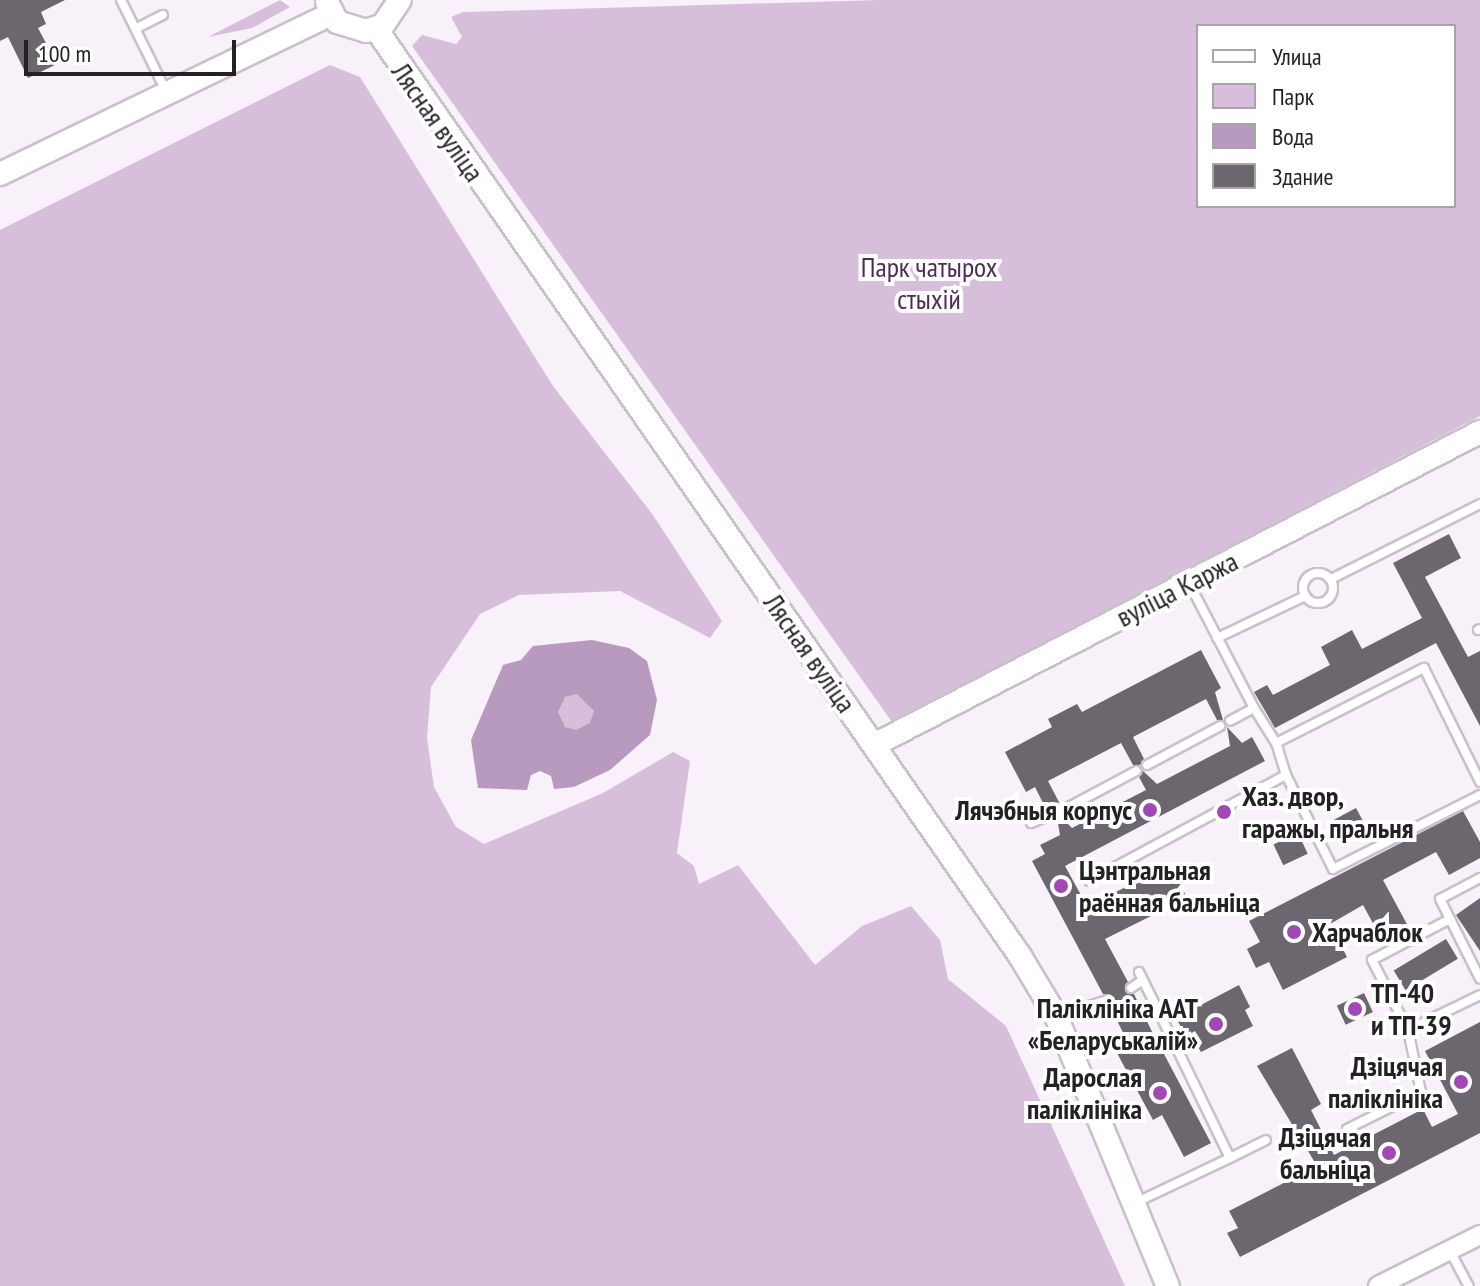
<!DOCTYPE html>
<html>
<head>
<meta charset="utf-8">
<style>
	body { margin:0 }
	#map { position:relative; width:1480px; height:1286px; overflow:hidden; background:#f8f1fa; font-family:"PT Sans Narrow",sans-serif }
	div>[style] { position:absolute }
	.green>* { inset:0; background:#d7bfdc }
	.round { border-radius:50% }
	.water>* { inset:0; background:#b89abf }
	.building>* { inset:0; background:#6c666e; transform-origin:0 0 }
	.roads { filter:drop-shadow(2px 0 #c9c1ca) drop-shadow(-2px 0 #c9c1ca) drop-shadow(0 2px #c9c1ca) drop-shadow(0 -2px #c9c1ca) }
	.service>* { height:8px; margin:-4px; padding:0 4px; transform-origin:4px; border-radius:4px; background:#fff }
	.service>.ring { margin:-4px; padding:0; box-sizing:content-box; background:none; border:8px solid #fff; border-radius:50% }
	.tertiary>* { height:18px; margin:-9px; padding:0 9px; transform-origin:9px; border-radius:9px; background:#fff }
	.secondary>* { height:22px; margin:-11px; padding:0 11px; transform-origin:11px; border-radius:11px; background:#fff }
	.dots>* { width:22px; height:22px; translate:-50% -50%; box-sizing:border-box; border:4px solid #fff; border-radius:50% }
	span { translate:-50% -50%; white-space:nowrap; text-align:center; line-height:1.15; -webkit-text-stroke:8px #fff; paint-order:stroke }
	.street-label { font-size:28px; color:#232124 }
	.park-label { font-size:28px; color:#522a5a }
	.poi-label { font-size:28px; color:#232124; font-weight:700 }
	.left { translate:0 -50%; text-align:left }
	.right { translate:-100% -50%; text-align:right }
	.legend { position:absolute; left:1196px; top:24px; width:260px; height:184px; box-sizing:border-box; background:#fff; border:2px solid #a7a6a7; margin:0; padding:10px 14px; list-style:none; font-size:24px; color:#232124 }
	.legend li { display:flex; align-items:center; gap:16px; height:40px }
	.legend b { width:40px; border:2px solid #a7a6a7 }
	.scale { position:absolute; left:24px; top:40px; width:212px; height:36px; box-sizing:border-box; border:4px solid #232124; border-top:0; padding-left:10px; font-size:24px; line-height:28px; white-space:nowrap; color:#232124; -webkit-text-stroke:6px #fff; paint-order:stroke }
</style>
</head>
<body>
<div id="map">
	<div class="green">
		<i style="clip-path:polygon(280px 0,290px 7px,252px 28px,208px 37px)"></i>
		<i style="clip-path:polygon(evenodd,880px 0,1480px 0,1480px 416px,892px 722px,412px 46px,422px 35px,456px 44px,462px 37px,451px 17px,463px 12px,880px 0,1198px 26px,1454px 26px,1454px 206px,1198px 206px,1198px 26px)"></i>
		<i style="clip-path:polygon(330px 65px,360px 77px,553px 386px,653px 515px,722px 621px,710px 638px,620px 591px,519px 595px,480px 614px,431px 687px,427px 738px,434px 787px,456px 827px,484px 844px,603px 793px,673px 752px,690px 761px,677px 853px,694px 866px,699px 884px,738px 865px,815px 965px,862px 926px,911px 906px,940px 940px,948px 979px,1006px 1026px,1125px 1286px,0 1286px,0 230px)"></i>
		<i class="round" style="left:558px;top:694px;width:36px;height:36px"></i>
	</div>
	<div class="water">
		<i style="clip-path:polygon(evenodd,592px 640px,629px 648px,647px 661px,657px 700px,650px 735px,610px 770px,574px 787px,554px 789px,551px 776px,540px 771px,531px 775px,527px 790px,478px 788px,471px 740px,503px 665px,521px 660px,533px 646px,592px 640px,577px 694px,594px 711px,590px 723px,576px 730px,565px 727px,558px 712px,565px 697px,577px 694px)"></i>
	</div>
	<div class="building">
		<i style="clip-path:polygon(0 0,65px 0,41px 12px,46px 24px,38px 28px,57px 64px,28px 78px,8px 37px,0 41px)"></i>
		<i style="clip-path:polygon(1449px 534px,1461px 558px,1425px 577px,1468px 657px,1480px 651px,1480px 726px,1436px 643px,1275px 728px,1254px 692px,1267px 685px,1273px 695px,1330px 665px,1321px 647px,1352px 630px,1362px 649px,1422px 618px,1393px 563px)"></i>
		<i style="clip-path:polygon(1201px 650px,1221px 688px,1215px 692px,1223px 720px,1217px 720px,1206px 699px,1133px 737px,1144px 759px,1140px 765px,1133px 765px,1121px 743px,1048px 781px,1060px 804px,1057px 813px,1072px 828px,1146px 790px,1139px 777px,1143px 771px,1157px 784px,1230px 746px,1227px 727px,1242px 743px,1252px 737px,1265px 761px,1065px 866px,1087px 906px,1171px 865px,1187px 898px,1105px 939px,1128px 982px,1125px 991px,1134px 994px,1156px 1040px,1173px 1039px,1181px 1027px,1176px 1018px,1239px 985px,1250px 1007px,1245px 1010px,1253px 1026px,1201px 1052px,1195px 1042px,1176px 1040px,1164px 1054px,1211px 1143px,1184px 1157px,1162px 1115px,1153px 1120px,1117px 1053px,1130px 1047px,1110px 1006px,1113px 997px,1103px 994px,1032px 861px,1045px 854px,1040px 845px,1060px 835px,1056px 812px,1046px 809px,1035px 787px,1026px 792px,1005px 752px,1052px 727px,1048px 719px,1077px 704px,1082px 712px)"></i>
		<i style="left:1356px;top:808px;width:21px;height:27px;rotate:62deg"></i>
		<i style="clip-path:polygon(1463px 811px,1480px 842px,1480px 858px,1449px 875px,1436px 852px,1383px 880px,1408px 926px,1382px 940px,1363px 905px,1330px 924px,1347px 957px,1283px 990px,1269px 962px,1256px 968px,1247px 949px,1260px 942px,1249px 921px)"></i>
		<i style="left:1298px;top:833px;width:23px;height:27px;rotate:65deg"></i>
		<i style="clip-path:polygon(1480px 898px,1480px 951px,1456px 915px)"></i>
		<i style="left:1446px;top:939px;width:23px;height:61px;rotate:59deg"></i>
		<i style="left:1364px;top:993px;width:21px;height:30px;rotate:65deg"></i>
		<i style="clip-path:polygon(1480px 1022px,1480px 1133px,1240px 1257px,1227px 1233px,1238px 1228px,1229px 1211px,1317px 1166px,1257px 1066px,1292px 1048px,1321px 1104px,1311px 1110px,1334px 1155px,1423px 1109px,1432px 1127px,1458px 1114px,1425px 1051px)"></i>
	</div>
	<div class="roads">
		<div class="service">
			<i style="left:121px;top:0;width:102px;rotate:63.7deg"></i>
			<i style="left:137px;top:28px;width:29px;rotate:-27deg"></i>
			<i class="ring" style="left:1303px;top:573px;width:22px;height:22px"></i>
			<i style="left:1331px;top:579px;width:167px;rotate:-26.7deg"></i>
			<i style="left:1189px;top:583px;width:141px;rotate:62.5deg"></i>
			<i style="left:1254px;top:708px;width:27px;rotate:152deg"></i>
			<i style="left:1478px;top:630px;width:2px;rotate:-27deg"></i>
			<i style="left:1217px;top:638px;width:98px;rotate:-25.5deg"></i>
			<i style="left:1276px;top:743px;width:166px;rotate:-26.9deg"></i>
			<i style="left:1424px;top:668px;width:127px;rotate:63.8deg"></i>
			<i style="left:1147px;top:765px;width:83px;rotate:-28.1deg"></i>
			<i style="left:1286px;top:775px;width:105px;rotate:63.4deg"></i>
			<i style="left:1333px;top:869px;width:165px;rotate:-26.7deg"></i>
			<i style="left:1063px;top:810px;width:83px;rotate:-28.1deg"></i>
			<i style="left:1031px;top:823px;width:21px;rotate:-23deg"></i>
			<i style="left:1480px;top:878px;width:45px;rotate:152.3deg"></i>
			<i style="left:1440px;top:899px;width:89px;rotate:63.4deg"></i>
			<i style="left:1089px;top:881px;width:224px;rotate:-28.3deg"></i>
			<i style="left:1286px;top:775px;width:34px;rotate:-107deg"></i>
			<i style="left:1276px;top:743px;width:41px;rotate:-122.2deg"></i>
			<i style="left:1450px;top:919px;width:88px;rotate:152.3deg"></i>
			<i style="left:1372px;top:960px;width:79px;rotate:62.8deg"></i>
			<i style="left:1408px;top:1030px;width:80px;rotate:-25.9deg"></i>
			<i style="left:1139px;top:972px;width:68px;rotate:63.8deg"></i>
			<i style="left:1131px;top:988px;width:14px;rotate:-34deg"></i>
			<i style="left:1057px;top:1016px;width:52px;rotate:-17.7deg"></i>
			<i style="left:1347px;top:1129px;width:83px;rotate:-26.6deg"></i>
			<i style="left:1421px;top:1092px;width:63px;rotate:-101.8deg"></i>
			<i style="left:1230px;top:1158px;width:40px;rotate:-26.6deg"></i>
			<i style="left:1137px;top:1202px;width:103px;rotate:-25.3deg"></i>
			<i style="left:1230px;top:1158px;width:123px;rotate:-115.9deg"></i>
			<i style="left:1450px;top:1251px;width:40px;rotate:62deg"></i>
		</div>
		<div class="tertiary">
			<i style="left:1378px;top:1286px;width:114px;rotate:-26.6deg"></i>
		</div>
		<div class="secondary">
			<i style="left:327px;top:2px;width:22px;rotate:63deg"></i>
			<i style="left:337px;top:22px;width:30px;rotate:17deg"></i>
			<i style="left:366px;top:31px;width:18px;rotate:-19deg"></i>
			<i style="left:383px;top:25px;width:30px;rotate:-56deg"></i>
			<i style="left:376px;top:29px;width:1129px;rotate:55.21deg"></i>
			<i style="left:1020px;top:956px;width:70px;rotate:59deg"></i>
			<i style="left:1056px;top:1016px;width:292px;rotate:67.5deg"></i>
			<i style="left:0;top:174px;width:368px;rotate:-25.8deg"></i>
			<i style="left:874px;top:745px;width:682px;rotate:-27.32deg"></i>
		</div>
	</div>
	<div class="dots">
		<i style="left:1150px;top:810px;background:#a148b4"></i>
		<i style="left:1224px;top:812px;background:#a148b4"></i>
		<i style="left:1061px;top:886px;background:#a148b4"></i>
		<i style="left:1294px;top:932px;background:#a148b4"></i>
		<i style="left:1355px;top:1009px;background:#a148b4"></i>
		<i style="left:1216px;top:1024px;background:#a148b4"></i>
		<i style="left:1461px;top:1082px;background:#a148b4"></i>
		<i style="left:1160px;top:1093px;background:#a148b4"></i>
		<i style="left:1389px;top:1153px;background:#a148b4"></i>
	</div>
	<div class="street-label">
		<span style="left:438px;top:122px;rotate:55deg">Лясная вуліца</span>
		<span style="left:1177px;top:589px;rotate:-27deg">вуліца Каржа</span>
		<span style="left:810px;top:653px;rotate:55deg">Лясная вуліца</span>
	</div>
	<div class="park-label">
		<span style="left:929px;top:283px">Парк чатырох<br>стыхій</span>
	</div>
	<div class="poi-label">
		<span class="left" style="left:1242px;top:812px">Хаз. двор,<br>гаражы, пральня</span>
		<span class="right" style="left:1132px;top:810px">Лячэбныя корпус</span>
		<span class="left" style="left:1079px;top:886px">Цэнтральная<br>раённая бальніца</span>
		<span class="left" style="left:1312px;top:932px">Харчаблок</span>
		<span class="left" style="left:1371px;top:1009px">ТП-40<br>и ТП-39</span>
		<span class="right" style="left:1198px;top:1024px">Паліклініка ААТ<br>«Беларуськалій»</span>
		<span class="right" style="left:1443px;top:1082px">Дзіцячая<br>паліклініка</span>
		<span class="right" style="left:1142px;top:1093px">Дарослая<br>паліклініка</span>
		<span class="right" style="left:1371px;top:1153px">Дзіцячая<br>бальніца</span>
	</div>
	<ul class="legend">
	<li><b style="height:10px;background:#fff"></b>Улица</li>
	<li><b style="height:22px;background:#d7bfdc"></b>Парк</li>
	<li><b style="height:22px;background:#b89abf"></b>Вода</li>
	<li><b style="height:22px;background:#6c666e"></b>Здание</li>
	</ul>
	<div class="scale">100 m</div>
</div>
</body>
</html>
